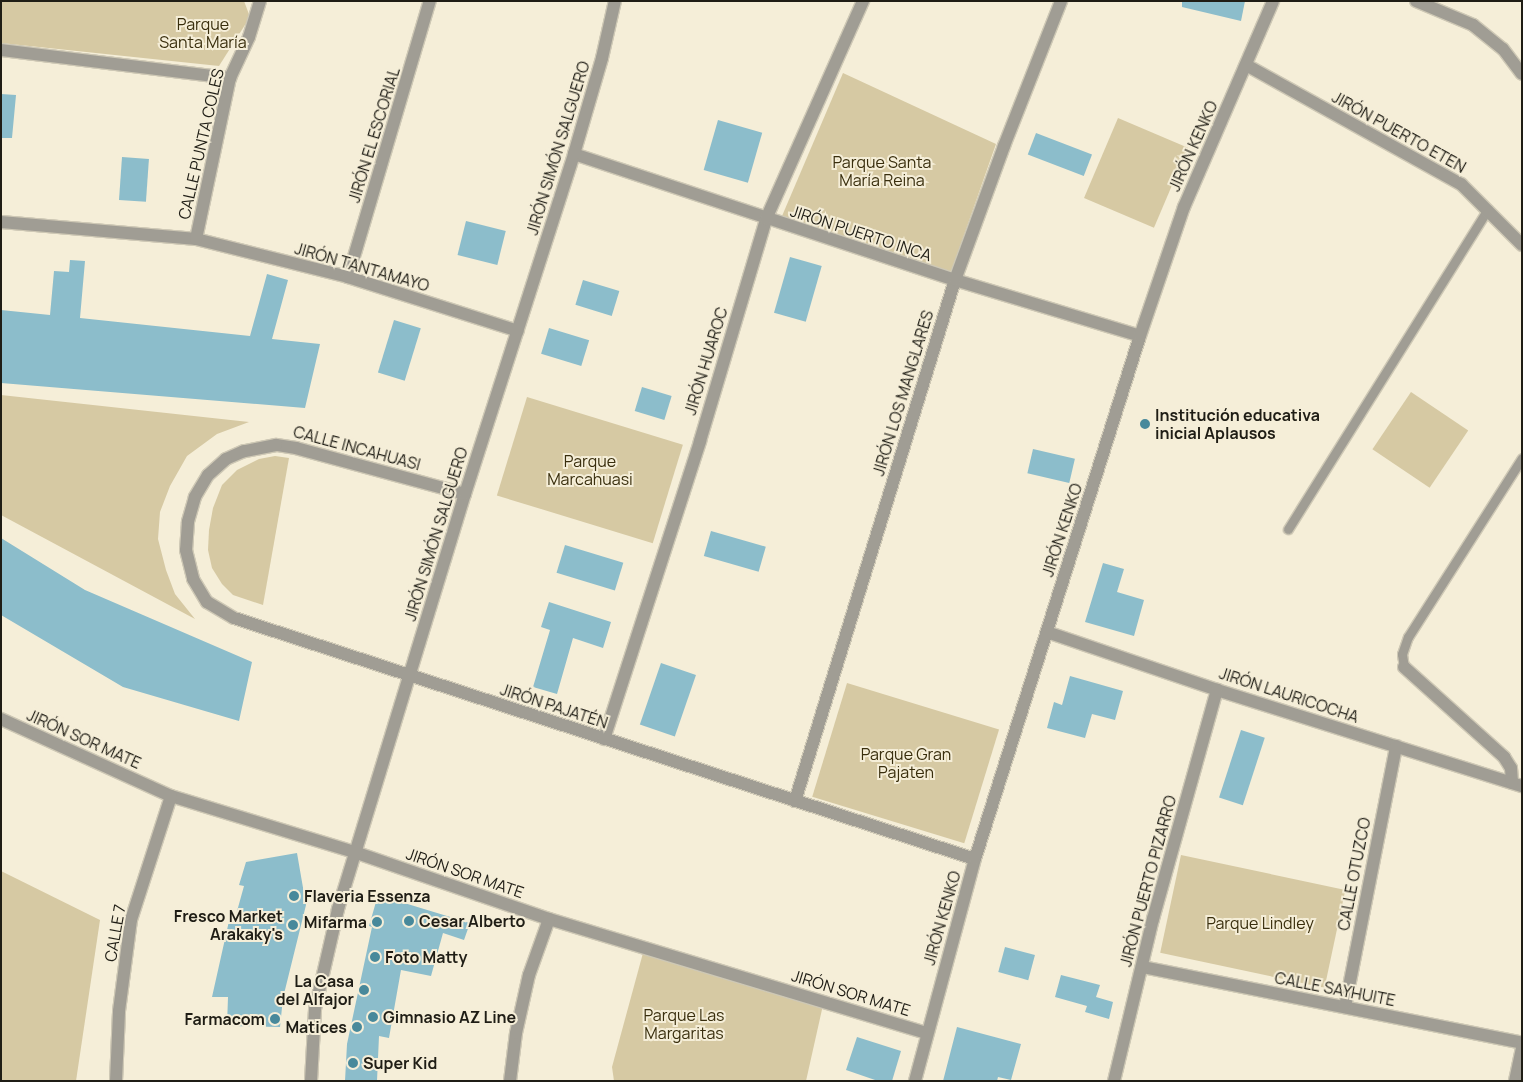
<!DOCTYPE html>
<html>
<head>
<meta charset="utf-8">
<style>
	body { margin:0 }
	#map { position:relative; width:1523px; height:1082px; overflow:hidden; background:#f5eed8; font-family:Manrope,sans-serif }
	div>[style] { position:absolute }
	.green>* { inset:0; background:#d6c9a3; transform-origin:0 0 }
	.building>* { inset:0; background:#8cbdcb; transform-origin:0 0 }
	.roads { filter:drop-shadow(1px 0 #cec8b5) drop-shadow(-1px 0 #cec8b5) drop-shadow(0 1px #cec8b5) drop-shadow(0 -1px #cec8b5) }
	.lane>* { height:9px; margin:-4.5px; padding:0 4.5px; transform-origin:4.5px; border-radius:4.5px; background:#a09d94 }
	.street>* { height:12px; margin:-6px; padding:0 6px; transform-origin:6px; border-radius:6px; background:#a09d94 }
	.dots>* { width:14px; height:14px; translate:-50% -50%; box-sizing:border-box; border:2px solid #f5eed8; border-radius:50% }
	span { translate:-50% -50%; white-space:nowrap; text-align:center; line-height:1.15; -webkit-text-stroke:4px #f5eed8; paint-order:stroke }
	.park-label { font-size:16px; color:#392e0d }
	.street-label { font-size:16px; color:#1f1d15 }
	.poi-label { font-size:16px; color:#1f1d15; font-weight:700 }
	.left { translate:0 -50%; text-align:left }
	.right { translate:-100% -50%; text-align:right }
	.frame { position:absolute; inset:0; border:2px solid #1f1d15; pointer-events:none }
</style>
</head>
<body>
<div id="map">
	<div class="green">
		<i style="clip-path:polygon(1px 1px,244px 1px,250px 17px,219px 66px,1px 43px)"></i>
		<i style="clip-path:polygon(843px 73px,996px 144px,951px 272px,782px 216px)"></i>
		<i style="left:1118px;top:118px;width:76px;height:87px;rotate:23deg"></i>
		<i style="left:1411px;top:392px;width:69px;height:69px;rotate:34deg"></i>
		<i style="clip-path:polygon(1px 395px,249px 422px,217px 434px,187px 456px,170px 486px,160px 512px,158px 539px,166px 570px,175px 594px,195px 619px,1px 515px)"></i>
		<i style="left:527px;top:397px;width:163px;height:103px;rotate:17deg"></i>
		<i style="clip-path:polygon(275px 456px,289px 458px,263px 605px,233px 595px,222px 584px,212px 568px,208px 550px,209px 530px,213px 508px,222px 485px,237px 470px,259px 459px)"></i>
		<i style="left:847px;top:683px;width:159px;height:119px;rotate:17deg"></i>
		<i style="left:1181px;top:855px;width:168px;height:100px;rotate:12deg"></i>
		<i style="clip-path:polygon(1px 871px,100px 920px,76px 1081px,1px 1081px)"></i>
		<i style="clip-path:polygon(643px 953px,823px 1005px,806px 1081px,614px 1081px,612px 1067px)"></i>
	</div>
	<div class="building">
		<i style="clip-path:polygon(1182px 1px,1245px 1px,1241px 21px,1182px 7px)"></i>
		<i style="clip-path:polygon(1px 94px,16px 95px,12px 138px,1px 138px)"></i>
		<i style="left:718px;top:120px;width:46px;height:52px;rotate:16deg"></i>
		<i style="left:1036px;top:133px;width:60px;height:23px;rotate:21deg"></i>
		<i style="left:122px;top:157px;width:27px;height:43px;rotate:4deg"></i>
		<i style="left:466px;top:221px;width:41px;height:35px;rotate:14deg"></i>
		<i style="left:790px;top:257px;width:33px;height:58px;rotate:16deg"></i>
		<i style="clip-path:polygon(70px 260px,85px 261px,80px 318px,250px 336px,267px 274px,288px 280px,272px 339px,320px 344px,305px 408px,1px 383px,1px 310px,50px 315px,54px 271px,69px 272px)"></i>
		<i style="left:583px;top:280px;width:38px;height:26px;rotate:17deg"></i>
		<i style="left:394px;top:320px;width:28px;height:55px;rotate:17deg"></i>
		<i style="left:549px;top:328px;width:42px;height:27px;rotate:17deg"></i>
		<i style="left:642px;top:387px;width:31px;height:25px;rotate:17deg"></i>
		<i style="left:1033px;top:449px;width:43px;height:25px;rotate:13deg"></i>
		<i style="left:711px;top:531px;width:57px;height:26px;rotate:16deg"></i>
		<i style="clip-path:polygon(1px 538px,85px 590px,252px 662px,239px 721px,123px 687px,1px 615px)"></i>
		<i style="left:565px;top:545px;width:61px;height:29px;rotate:17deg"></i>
		<i style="clip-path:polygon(1103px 563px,1124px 569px,1117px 592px,1144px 600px,1134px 636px,1085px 622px)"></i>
		<i style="clip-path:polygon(549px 602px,611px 622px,603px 648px,573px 638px,557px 694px,533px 687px,550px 630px,541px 627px)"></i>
		<i style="left:661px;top:663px;width:37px;height:65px;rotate:19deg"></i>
		<i style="clip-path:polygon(1070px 676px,1123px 691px,1115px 720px,1092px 714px,1085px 738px,1047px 728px,1054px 702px,1062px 705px)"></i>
		<i style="left:1241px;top:730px;width:25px;height:71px;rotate:18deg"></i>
		<i style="clip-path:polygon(297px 853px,306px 905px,283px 998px,280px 1027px,227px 1026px,228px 997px,212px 997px,229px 921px,234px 922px,244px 886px,239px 885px,246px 862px)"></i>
		<i style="clip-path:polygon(378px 895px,470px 923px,464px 940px,443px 933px,431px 976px,401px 970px,389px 1038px,379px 1036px,377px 1081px,345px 1081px,347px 1044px,372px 927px,369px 926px)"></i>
		<i style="left:1005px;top:947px;width:31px;height:26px;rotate:15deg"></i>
		<i style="clip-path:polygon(1061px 975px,1100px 985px,1096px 997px,1113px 1002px,1109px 1019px,1085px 1012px,1087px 1006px,1055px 997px)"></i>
		<i style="clip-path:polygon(957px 1027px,1021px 1044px,1011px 1080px,998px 1077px,997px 1081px,943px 1081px)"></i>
		<i style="clip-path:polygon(857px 1037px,901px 1051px,892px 1081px,878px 1081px,846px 1070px)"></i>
	</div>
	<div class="roads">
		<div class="lane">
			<i style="left:1288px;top:529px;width:377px;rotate:-58deg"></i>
			<i style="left:1404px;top:667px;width:13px;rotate:-99deg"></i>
			<i style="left:1402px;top:654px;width:18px;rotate:-71deg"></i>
			<i style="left:1408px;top:637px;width:212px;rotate:-57.5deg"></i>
		</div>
		<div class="street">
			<i style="left:1416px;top:1px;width:62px;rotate:22.8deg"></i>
			<i style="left:1473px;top:25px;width:38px;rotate:39deg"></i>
			<i style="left:1503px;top:49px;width:31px;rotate:53deg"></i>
			<i style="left:1px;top:50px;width:231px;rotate:7deg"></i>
			<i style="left:1246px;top:65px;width:246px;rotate:29deg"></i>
			<i style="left:1461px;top:184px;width:86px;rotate:45deg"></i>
			<i style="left:574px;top:154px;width:401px;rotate:18.3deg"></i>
			<i style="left:955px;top:280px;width:193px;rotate:16.8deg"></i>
			<i style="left:1px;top:222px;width:196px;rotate:5deg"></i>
			<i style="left:196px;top:239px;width:157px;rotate:14deg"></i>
			<i style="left:348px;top:277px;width:178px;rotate:17.6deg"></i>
			<i style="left:196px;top:239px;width:165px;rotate:-78.1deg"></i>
			<i style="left:230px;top:78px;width:45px;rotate:-65.1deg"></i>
			<i style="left:249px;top:37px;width:38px;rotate:-73deg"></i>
			<i style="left:348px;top:277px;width:288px;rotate:-73.5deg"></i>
			<i style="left:465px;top:494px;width:175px;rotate:-164.8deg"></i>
			<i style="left:296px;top:448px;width:20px;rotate:-171deg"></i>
			<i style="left:276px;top:445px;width:33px;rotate:169deg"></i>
			<i style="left:244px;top:451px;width:20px;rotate:156deg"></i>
			<i style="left:226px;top:459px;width:24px;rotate:138deg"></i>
			<i style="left:208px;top:475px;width:26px;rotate:121deg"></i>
			<i style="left:195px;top:497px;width:26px;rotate:106deg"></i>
			<i style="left:188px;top:522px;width:28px;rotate:94deg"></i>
			<i style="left:186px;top:550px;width:30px;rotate:76deg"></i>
			<i style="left:193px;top:579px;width:27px;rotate:59deg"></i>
			<i style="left:207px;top:602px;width:31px;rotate:31deg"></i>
			<i style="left:234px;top:618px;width:779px;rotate:18.02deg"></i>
			<i style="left:1047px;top:632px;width:180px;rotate:18.8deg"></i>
			<i style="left:1217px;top:690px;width:320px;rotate:17.5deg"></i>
			<i style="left:1404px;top:667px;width:135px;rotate:42deg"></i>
			<i style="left:1504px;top:757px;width:13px;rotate:58deg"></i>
			<i style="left:1511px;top:768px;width:15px;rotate:86deg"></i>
			<i style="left:1px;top:719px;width:187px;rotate:24.4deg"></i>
			<i style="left:171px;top:796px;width:195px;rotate:17deg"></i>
			<i style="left:357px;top:853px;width:203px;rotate:19deg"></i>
			<i style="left:549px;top:919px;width:395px;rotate:16.8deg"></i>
			<i style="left:604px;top:739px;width:313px;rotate:-72.1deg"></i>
			<i style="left:700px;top:441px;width:232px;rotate:-73.4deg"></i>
			<i style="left:766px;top:219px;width:239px;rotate:-66deg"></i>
			<i style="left:795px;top:801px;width:545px;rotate:-72.93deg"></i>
			<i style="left:955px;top:280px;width:143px;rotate:-69.9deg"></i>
			<i style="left:1004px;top:146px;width:156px;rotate:-68.5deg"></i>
			<i style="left:1143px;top:967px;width:387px;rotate:11.3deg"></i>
			<i style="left:1345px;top:1007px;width:266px;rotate:-78.9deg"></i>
			<i style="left:116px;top:1081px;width:70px;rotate:-87.5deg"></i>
			<i style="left:119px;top:1011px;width:92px;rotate:-82.5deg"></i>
			<i style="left:131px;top:920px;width:130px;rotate:-72.1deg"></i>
			<i style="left:311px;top:1081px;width:72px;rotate:-86.8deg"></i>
			<i style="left:315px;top:1009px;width:103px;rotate:-77deg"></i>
			<i style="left:338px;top:909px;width:434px;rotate:-73deg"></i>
			<i style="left:465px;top:494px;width:357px;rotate:-72.2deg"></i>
			<i style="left:574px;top:154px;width:100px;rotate:-73.7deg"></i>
			<i style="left:602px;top:58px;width:58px;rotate:-77.2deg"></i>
			<i style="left:510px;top:1081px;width:48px;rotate:-82.9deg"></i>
			<i style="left:516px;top:1033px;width:59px;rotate:-77.4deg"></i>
			<i style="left:529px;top:975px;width:59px;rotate:-70.3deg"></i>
			<i style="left:915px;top:1081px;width:230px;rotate:-74.9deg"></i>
			<i style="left:975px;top:859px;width:548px;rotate:-72.49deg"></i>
			<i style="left:1140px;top:336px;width:136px;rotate:-71.2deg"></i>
			<i style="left:1184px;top:207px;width:224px;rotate:-66.6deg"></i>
			<i style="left:1114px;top:1081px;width:167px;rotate:-76.5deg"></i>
			<i style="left:1153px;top:919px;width:238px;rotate:-74.4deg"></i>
			<i style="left:1515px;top:1081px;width:35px;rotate:-78deg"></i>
		</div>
	</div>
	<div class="dots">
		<i style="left:1145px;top:424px;background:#48899b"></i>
		<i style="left:294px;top:896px;background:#48899b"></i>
		<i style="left:409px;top:921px;background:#48899b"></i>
		<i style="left:377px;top:922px;background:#48899b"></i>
		<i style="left:293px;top:925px;background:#48899b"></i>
		<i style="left:375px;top:957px;background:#48899b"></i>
		<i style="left:364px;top:990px;background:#48899b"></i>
		<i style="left:373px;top:1017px;background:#48899b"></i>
		<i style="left:275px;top:1019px;background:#48899b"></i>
		<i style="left:357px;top:1027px;background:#48899b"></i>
		<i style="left:353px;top:1063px;background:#48899b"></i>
	</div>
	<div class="park-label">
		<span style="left:203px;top:33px">Parque<br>Santa María</span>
		<span style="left:882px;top:171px">Parque Santa<br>María Reina</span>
		<span style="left:590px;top:470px">Parque<br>Marcahuasi</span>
		<span style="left:906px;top:763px">Parque Gran<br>Pajaten</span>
		<span style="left:1260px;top:923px">Parque Lindley</span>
		<span style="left:684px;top:1024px">Parque Las<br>Margaritas</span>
	</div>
	<div class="street-label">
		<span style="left:1399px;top:132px;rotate:29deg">JIRÓN PUERTO ETEN</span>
		<span style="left:374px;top:135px;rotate:-73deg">JIRÓN EL ESCORIAL</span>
		<span style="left:201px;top:144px;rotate:-77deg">CALLE PUNTA COLES</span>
		<span style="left:1193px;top:146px;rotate:-66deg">JIRÓN KENKO</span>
		<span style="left:558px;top:148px;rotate:-73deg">JIRÓN SIMÓN SALGUERO</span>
		<span style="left:861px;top:233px;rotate:18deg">JIRÓN PUERTO INCA</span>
		<span style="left:362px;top:267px;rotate:16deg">JIRÓN TANTAMAYO</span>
		<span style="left:706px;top:361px;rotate:-73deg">JIRÓN HUAROC</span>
		<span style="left:903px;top:393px;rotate:-73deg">JIRÓN LOS MANGLARES</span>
		<span style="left:357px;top:448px;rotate:15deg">CALLE INCAHUASI</span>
		<span style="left:1062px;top:530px;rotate:-72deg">JIRÓN KENKO</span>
		<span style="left:436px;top:534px;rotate:-73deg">JIRÓN SIMÓN SALGUERO</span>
		<span style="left:1289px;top:695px;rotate:18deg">JIRÓN LAURICOCHA</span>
		<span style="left:554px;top:706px;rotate:18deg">JIRÓN PAJATÉN</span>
		<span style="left:84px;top:739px;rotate:24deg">JIRÓN SOR MATE</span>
		<span style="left:465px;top:873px;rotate:19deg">JIRÓN SOR MATE</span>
		<span style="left:1354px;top:874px;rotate:-79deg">CALLE OTUZCO</span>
		<span style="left:1148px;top:881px;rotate:-75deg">JIRÓN PUERTO PIZARRO</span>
		<span style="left:942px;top:918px;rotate:-74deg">JIRÓN KENKO</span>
		<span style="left:115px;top:933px;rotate:-80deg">CALLE 7</span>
		<span style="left:1335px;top:989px;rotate:11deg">CALLE SAYHUITE</span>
		<span style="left:851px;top:993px;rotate:17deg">JIRÓN SOR MATE</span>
	</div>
	<div class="poi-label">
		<span class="left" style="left:1155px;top:424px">Institución educativa<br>inicial Aplausos</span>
		<span class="left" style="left:304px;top:896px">Flaveria Essenza</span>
		<span class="right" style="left:283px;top:925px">Fresco Market<br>Arakaky's</span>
		<span class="left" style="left:419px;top:921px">Cesar Alberto</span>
		<span class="right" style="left:367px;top:922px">Mifarma</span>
		<span class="left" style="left:385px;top:957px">Foto Matty</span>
		<span class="right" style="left:354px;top:990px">La Casa<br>del Alfajor</span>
		<span class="left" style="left:383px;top:1017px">Gimnasio AZ Line</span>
		<span class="right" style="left:265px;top:1019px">Farmacom</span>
		<span class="right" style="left:347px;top:1027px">Matices</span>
		<span class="left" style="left:363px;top:1063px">Super Kid</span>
	</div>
	<div class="frame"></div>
</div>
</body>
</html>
